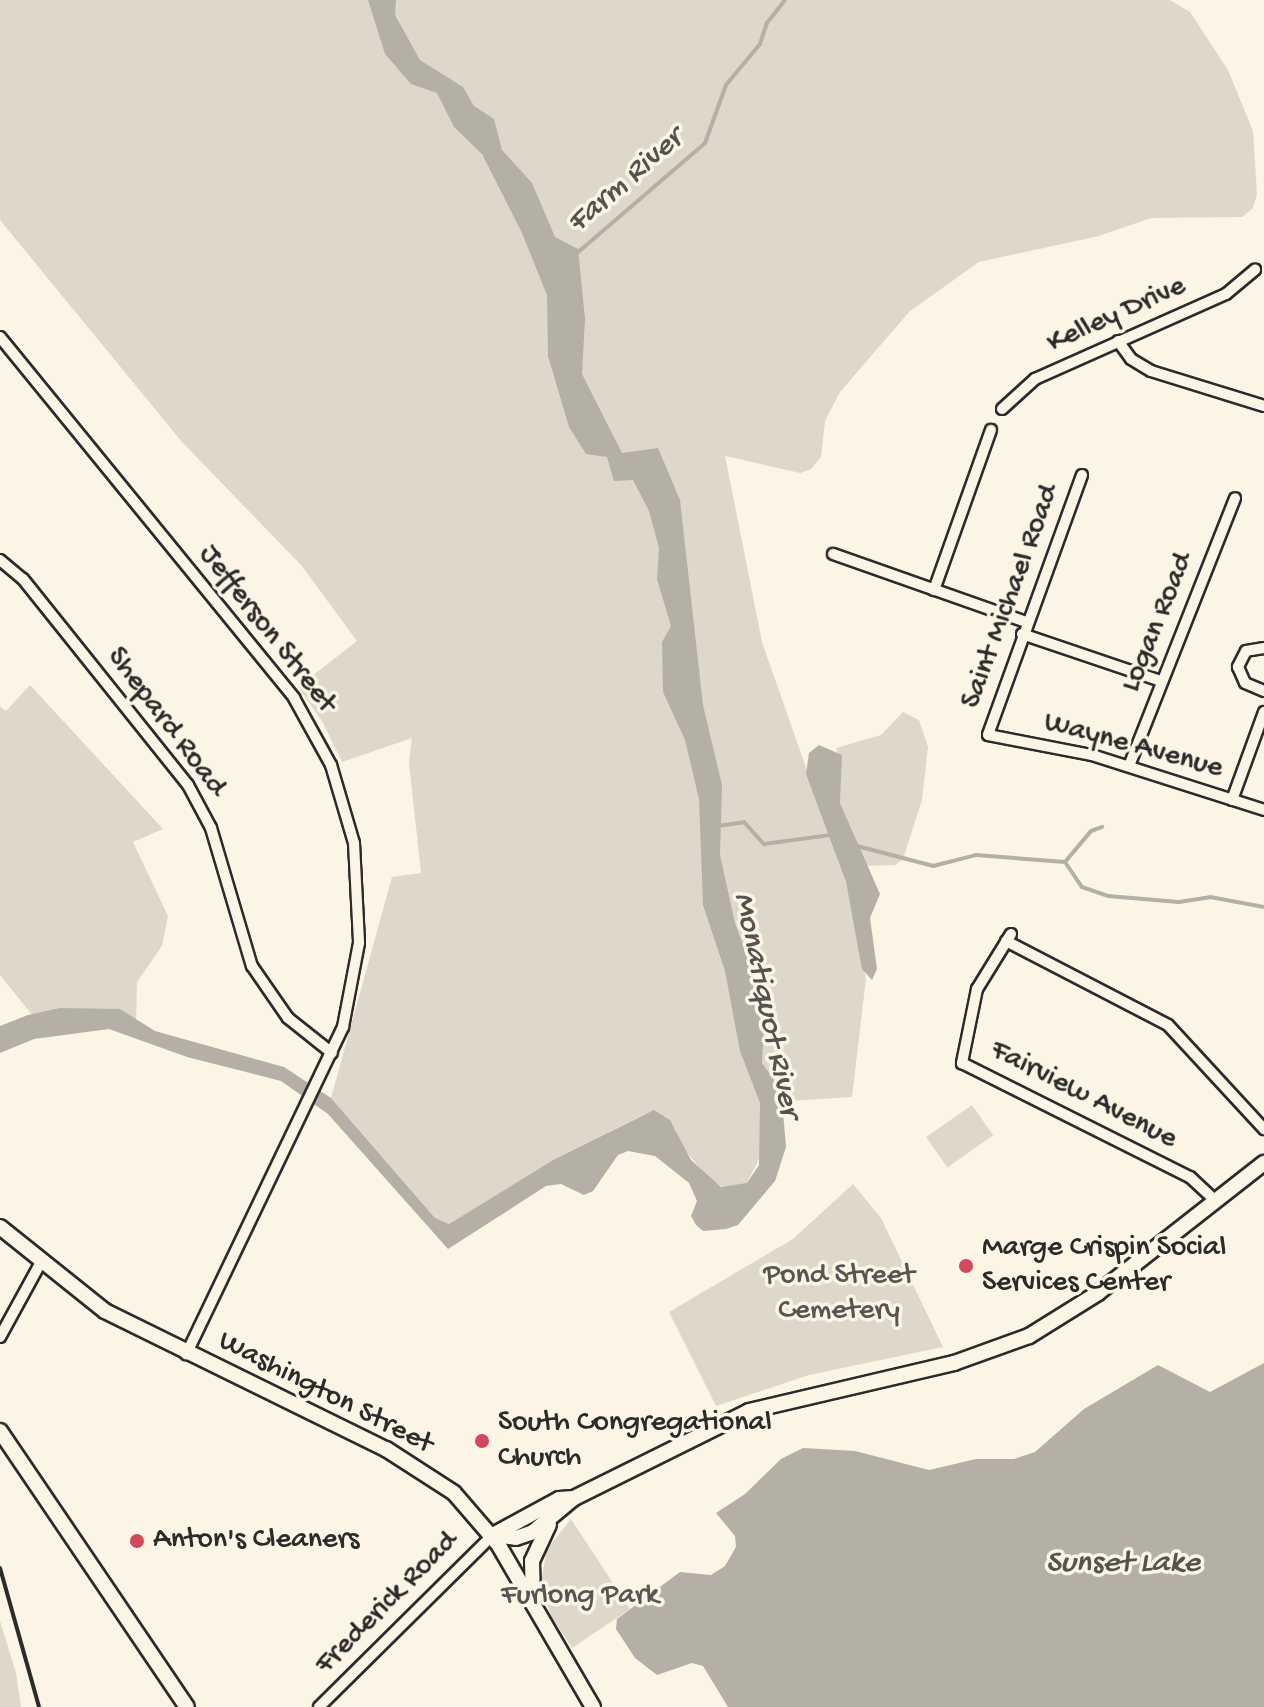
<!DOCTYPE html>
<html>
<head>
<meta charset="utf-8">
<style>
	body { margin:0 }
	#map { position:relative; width:1264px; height:1707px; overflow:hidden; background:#fcf5e5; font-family:"Gochi Hand",sans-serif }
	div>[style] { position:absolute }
	.green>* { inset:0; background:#ded8ca; transform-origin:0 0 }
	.water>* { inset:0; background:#b4b0a5 }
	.stream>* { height:4px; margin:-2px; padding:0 2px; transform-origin:2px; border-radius:2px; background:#b4b0a5 }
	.roads { filter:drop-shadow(2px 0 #2b2b2b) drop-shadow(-2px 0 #2b2b2b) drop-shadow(0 2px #2b2b2b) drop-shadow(0 -2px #2b2b2b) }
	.minor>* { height:10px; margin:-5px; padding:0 5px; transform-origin:5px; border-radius:5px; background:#fcf5e5 }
	.secondary>* { height:14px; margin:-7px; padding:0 7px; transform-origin:7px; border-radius:7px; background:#fcf5e5 }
	.rail>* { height:4px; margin:-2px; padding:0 2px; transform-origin:2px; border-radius:2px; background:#2b2b2b }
	.dots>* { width:22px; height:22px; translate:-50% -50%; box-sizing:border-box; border:4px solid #fcf5e5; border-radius:50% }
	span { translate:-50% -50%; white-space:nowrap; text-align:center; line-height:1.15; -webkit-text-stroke:7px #fcf5e5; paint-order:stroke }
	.street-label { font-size:30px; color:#2b2b2b }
	.poi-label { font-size:30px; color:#2b2b2b }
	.left { translate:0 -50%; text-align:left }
	.park-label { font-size:30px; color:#585653 }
	.water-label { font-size:32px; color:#545350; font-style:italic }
</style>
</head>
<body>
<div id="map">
	<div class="green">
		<i style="clip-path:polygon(0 0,1170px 0,1190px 12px,1228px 70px,1253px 131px,1257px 194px,1253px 208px,1242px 217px,1151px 218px,1099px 236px,979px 262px,910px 311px,840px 392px,825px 421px,821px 457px,811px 469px,800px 473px,725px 456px,762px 642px,846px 882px,866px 979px,852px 1097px,760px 1103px,762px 1153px,747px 1183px,729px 1189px,711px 1182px,681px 1145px,675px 1128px,647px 1113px,553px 1160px,449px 1224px,435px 1218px,331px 1098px,392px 877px,421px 873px,409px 763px,412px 738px,342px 762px,322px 721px,298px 687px,357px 641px,301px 565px,182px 442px,0 220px)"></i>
		<i style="clip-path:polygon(30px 685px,163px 829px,133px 842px,168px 916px,162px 946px,137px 982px,136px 1024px,37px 1021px,0 975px,0 707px,6px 711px)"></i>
		<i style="clip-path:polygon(903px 712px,919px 720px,928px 747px,922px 800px,903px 859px,895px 865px,867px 866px,840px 803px,841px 763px,836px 748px,881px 735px)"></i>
		<i style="left:972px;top:1105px;width:37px;height:56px;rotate:55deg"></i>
		<i style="clip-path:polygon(853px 1184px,881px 1218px,943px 1347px,809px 1375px,716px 1406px,669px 1312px,793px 1239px)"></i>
		<i style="clip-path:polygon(571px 1519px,630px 1609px,572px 1648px,550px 1614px,541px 1582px,547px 1549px)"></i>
		<i style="clip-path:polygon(0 1621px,16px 1673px,21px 1707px,0 1707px)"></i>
	</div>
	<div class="water">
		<i style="clip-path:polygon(368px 0,396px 0,395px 15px,420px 60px,463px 87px,474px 106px,494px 119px,502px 150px,532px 183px,555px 237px,578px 249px,585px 319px,582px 374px,622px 453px,658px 448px,680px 500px,703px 705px,722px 785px,720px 855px,735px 923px,765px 1004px,762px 1063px,776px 1083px,783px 1112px,786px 1147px,775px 1181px,738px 1225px,726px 1229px,703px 1231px,696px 1225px,691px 1216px,697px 1201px,689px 1183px,655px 1156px,628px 1151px,618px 1155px,593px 1191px,584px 1195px,561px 1184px,546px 1186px,448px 1249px,328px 1114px,281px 1081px,187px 1057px,109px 1029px,34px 1039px,0 1053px,0 1026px,28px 1015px,60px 1008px,120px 1009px,155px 1031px,284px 1067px,331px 1098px,435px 1218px,449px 1224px,553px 1160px,654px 1110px,670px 1120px,691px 1160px,721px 1187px,747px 1183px,759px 1165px,760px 1103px,740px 1051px,725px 971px,703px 905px,699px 799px,685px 740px,663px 692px,662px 642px,671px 626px,657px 579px,659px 548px,649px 511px,633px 480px,614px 481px,607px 457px,586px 454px,569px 427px,548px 356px,547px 295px,522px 233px,482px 154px,454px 127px,437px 93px,411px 84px,385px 54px)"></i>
		<i style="clip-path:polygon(819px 745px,842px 755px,840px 803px,880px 894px,870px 918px,877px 969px,872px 980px,862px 969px,846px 882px,806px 774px,809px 753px)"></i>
		<i style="clip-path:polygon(1264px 1363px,1264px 1707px,728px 1707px,703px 1666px,692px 1663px,657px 1675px,635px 1658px,616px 1629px,617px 1619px,680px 1572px,711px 1575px,725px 1566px,736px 1547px,735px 1536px,716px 1513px,745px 1494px,781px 1459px,803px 1448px,855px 1451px,929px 1470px,976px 1459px,1014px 1459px,1035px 1452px,1084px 1409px,1158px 1365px,1210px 1392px)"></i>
	</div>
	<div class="stream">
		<i style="left:576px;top:254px;width:170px;rotate:-40.7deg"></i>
		<i style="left:705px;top:143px;width:62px;rotate:-70.1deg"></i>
		<i style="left:726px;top:85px;width:53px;rotate:-50.3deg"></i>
		<i style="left:760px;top:44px;width:22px;rotate:-72deg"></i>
		<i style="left:767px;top:23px;width:29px;rotate:-52deg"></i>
		<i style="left:717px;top:826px;width:27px;rotate:-8deg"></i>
		<i style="left:744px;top:822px;width:30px;rotate:48deg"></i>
		<i style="left:764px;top:844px;width:68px;rotate:-7.7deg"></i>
		<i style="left:857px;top:846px;width:79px;rotate:14.7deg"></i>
		<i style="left:933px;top:866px;width:44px;rotate:-14.3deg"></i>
		<i style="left:976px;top:855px;width:89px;rotate:4.5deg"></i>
		<i style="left:1065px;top:862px;width:30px;rotate:56deg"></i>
		<i style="left:1082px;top:887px;width:28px;rotate:19deg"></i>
		<i style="left:1108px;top:896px;width:71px;rotate:4.8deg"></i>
		<i style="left:1179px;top:902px;width:31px;rotate:-9deg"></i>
		<i style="left:1210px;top:897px;width:55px;rotate:10.5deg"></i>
		<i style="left:1065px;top:862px;width:40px;rotate:-50deg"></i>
		<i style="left:1091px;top:831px;width:12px;rotate:-20deg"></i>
	</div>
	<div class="roads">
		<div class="minor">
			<i style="left:0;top:337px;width:466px;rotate:50.8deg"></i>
			<i style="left:294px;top:698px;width:77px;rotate:61.1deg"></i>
			<i style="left:331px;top:765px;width:81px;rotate:73.6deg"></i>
			<i style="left:354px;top:843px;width:100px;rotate:87.1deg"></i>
			<i style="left:359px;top:943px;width:86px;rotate:100.8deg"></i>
			<i style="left:343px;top:1027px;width:363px;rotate:115.6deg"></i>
			<i style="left:1118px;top:341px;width:22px;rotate:54deg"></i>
			<i style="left:1131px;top:359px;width:23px;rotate:31deg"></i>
			<i style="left:1151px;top:371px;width:118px;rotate:17.2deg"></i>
			<i style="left:1002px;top:409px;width:45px;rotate:-42.3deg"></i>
			<i style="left:1035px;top:379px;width:209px;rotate:-24deg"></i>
			<i style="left:1226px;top:294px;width:38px;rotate:-40deg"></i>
			<i style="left:1082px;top:475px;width:276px;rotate:109.9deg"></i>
			<i style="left:988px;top:735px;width:106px;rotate:10.9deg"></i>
			<i style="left:1092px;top:755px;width:181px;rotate:17.7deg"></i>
			<i style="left:833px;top:554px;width:205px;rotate:19.4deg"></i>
			<i style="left:0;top:560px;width:30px;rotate:40deg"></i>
			<i style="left:23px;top:579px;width:264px;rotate:51.3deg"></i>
			<i style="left:188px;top:785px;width:49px;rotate:61.9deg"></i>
			<i style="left:211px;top:828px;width:144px;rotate:73.5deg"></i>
			<i style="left:252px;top:966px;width:63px;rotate:55.3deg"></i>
			<i style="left:288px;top:1018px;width:56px;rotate:38.5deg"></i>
			<i style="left:934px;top:590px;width:170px;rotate:-70.4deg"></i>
			<i style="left:1022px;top:634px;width:147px;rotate:18.7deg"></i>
			<i style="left:1264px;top:648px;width:18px;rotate:171deg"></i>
			<i style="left:1246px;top:651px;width:18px;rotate:117deg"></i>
			<i style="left:1238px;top:667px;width:17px;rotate:66deg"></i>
			<i style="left:1245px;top:683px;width:21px;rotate:23deg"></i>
			<i style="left:1129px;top:766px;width:288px;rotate:-68.4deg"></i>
			<i style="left:1232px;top:800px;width:94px;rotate:-70deg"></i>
			<i style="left:1011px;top:934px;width:65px;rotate:121.7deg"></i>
			<i style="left:977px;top:989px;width:76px;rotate:101.5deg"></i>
			<i style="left:962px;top:1063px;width:255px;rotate:26.6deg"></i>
			<i style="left:1190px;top:1177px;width:35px;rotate:43deg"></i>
			<i style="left:1006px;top:941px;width:182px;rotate:27.4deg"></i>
			<i style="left:1168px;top:1025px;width:142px;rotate:47.3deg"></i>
			<i style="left:0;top:1337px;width:83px;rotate:-61.3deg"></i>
			<i style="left:319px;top:1707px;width:245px;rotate:-44.7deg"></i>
		</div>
		<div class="secondary">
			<i style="left:0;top:1227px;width:134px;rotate:38.7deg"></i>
			<i style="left:105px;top:1311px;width:313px;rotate:26.2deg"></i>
			<i style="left:386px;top:1449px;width:81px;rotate:32.9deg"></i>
			<i style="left:454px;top:1493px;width:67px;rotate:49.2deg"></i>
			<i style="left:498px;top:1544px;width:189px;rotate:59.8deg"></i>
			<i style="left:0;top:1431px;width:333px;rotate:55.9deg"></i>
			<i style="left:493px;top:1535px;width:23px;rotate:7deg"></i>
			<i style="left:516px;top:1538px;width:18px;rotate:-19deg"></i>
			<i style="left:533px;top:1532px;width:53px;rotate:-39.7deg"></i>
			<i style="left:574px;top:1498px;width:195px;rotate:-26.4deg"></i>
			<i style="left:749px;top:1411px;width:211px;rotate:-13.2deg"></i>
			<i style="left:954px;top:1363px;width:80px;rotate:-19.8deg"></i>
			<i style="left:1029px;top:1336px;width:81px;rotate:-31.9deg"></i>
			<i style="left:1098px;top:1293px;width:211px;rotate:-38.1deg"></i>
			<i style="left:493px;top:1535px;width:75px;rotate:-28.6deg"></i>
			<i style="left:559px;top:1499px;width:15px;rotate:-4deg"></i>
			<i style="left:533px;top:1604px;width:43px;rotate:-91.3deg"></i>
			<i style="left:532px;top:1561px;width:40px;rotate:-65deg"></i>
		</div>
	</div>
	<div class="rail">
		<i style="left:0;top:1568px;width:144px;rotate:74.3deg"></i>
	</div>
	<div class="dots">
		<i style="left:966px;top:1266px;background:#d1495b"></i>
		<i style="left:482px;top:1441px;background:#d1495b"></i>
		<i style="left:137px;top:1541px;background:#d1495b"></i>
	</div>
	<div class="street-label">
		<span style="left:1117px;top:316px;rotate:-24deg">Kelley Drive</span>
		<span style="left:1012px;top:597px;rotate:-70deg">Saint Michael Road</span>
		<span style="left:1159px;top:623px;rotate:-68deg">Logan Road</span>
		<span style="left:266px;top:630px;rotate:52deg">Jefferson Street</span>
		<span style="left:165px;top:723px;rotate:53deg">Shepard Road</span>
		<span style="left:1133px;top:747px;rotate:15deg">Wayne Avenue</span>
		<span style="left:1083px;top:1096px;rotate:27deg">Fairview Avenue</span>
		<span style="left:325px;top:1394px;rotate:27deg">Washington Street</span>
		<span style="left:388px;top:1604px;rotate:-45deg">Frederick Road</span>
	</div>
	<div class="poi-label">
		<span class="left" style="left:982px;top:1266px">Marge Crispin Social<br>Services Center</span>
		<span class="left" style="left:498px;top:1441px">South Congregational<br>Church</span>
		<span class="left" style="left:153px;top:1541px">Anton's Cleaners</span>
	</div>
	<div class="park-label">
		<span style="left:839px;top:1294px">Pond Street<br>Cemetery</span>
		<span style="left:580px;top:1597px">Furlong Park</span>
	</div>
	<div class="water-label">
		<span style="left:626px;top:182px;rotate:-41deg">Farm River</span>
		<span style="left:765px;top:1005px;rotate:78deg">Monatiquot River</span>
		<span style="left:1123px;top:1564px">Sunset Lake</span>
	</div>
</div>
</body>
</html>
